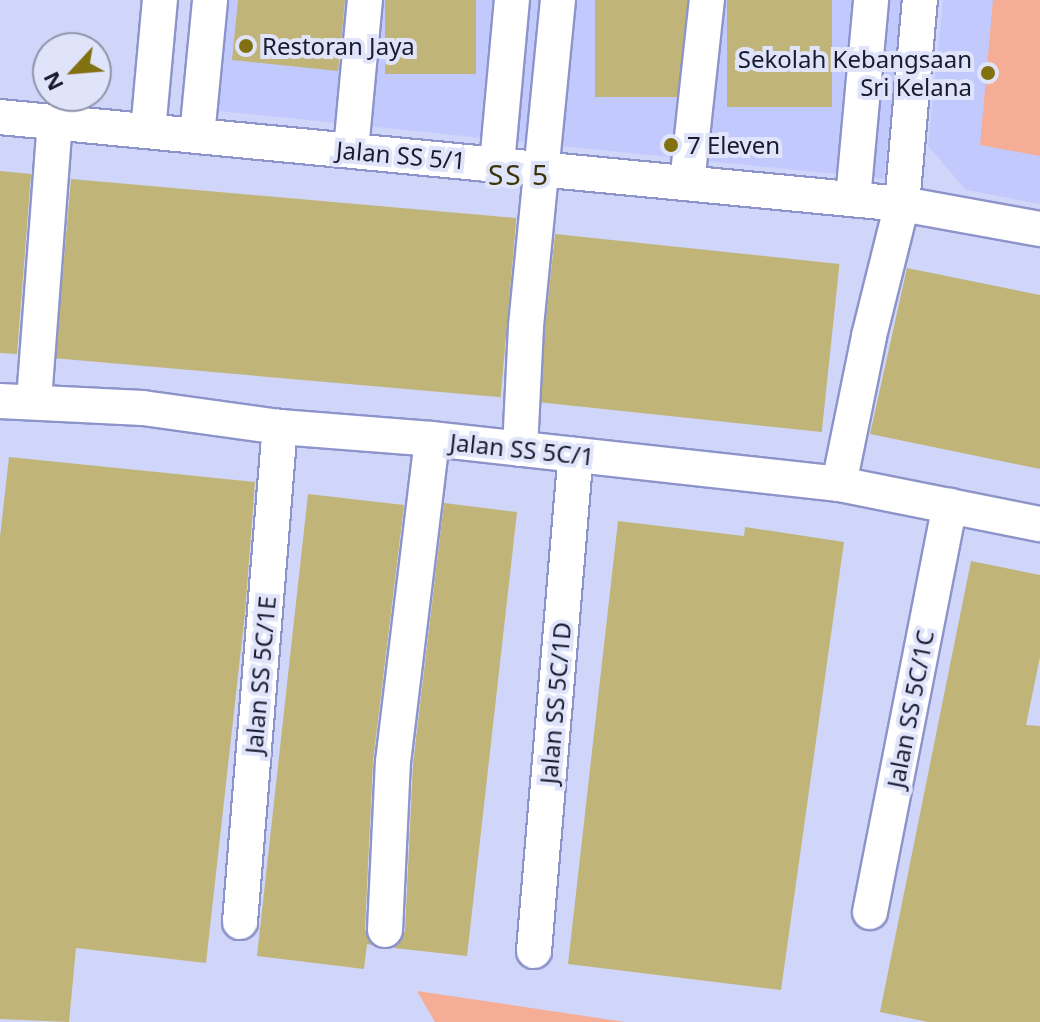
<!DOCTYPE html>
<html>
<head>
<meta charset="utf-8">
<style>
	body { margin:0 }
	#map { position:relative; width:1040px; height:1022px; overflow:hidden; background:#d0d6f9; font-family:"Noto Sans",sans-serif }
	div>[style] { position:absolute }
	.built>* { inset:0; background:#c2cafd }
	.green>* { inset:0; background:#f5ad96 }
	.building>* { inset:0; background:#c0b478; transform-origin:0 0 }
	.roads { filter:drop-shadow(2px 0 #8d94ca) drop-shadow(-2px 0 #8d94ca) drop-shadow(0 2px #8d94ca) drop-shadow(0 -2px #8d94ca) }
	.minor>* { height:34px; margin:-17px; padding:0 17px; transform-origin:17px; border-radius:17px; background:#fff }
	.dots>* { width:22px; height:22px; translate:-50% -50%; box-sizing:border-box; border:4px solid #e0e4fb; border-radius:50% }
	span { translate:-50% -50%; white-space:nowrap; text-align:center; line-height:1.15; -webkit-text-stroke:8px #e0e4fb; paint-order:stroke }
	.poi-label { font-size:24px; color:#191b30 }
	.left { translate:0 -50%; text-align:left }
	.right { translate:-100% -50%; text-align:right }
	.street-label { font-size:24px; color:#191b30 }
	.quarter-label { font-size:28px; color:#3d350a; letter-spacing:2px }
	.north { position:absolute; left:32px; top:32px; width:80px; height:80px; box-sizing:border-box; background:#e0e4fb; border:2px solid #9094aa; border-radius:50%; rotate:244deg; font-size:22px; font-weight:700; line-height:32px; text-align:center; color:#191b30 }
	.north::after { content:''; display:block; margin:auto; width:28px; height:36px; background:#827111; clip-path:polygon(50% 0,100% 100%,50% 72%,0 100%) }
</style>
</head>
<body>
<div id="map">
	<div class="built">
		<i style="clip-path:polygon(200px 0,902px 0,884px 179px,191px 108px)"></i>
		<i style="clip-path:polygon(943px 0,1040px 0,1040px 204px,966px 190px,928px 146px)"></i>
	</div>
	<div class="green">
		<i style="clip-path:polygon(993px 0,1040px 0,1040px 156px,980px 145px)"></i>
		<i style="clip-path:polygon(417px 991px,625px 1022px,435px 1022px)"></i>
	</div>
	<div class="building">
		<i style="clip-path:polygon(238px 0,345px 0,338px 71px,232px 60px)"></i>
		<i style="left:385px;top:0;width:91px;height:74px"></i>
		<i style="left:595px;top:0;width:92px;height:97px"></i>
		<i style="left:727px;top:0;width:105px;height:107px"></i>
		<i style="clip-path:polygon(0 171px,31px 174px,17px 354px,0 353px)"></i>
		<i style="left:71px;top:179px;width:447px;height:180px;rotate:5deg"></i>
		<i style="left:555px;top:234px;width:286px;height:169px;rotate:6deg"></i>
		<i style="clip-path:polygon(907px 268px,1040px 295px,1040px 469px,870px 434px)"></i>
		<i style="clip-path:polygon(9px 457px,255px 482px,245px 613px,206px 963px,76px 948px,69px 1022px,0 1019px,0 537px)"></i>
		<i style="clip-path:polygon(308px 494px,404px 505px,373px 761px,365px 929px,372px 945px,367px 944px,364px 969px,257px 956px)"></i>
		<i style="clip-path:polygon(444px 503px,517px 512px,467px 956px,394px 948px,405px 931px,413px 764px)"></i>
		<i style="clip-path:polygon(618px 521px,744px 536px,745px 527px,844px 542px,781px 990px,568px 964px)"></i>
		<i style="clip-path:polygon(971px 561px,1040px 575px,1040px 657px,1026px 725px,1040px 726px,1040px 1022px,928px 1022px,880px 1012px)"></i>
	</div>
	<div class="roads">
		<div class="minor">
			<i style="left:0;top:117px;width:906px;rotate:5.51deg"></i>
			<i style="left:902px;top:204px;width:140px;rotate:10.3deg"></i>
			<i style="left:148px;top:131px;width:132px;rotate:-84.8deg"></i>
			<i style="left:197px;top:136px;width:137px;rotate:-84.5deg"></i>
			<i style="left:351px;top:150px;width:151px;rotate:-84.7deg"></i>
			<i style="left:497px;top:164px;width:165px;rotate:-84.8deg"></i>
			<i style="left:687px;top:183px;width:184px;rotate:-83.8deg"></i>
			<i style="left:853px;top:199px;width:200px;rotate:-84.8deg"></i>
			<i style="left:34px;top:400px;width:279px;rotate:-85.7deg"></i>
			<i style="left:0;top:401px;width:143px;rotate:2.8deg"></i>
			<i style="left:143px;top:408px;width:138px;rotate:7.9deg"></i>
			<i style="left:280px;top:427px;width:152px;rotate:4.5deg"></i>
			<i style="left:432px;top:439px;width:409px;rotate:6.3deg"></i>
			<i style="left:839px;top:484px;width:205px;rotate:11.3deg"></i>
			<i style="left:520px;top:449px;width:123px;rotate:-87.2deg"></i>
			<i style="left:526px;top:326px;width:328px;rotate:-84.4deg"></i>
			<i style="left:839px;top:484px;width:151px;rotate:-78.5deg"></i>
			<i style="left:869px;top:336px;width:136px;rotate:-76deg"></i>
			<i style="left:902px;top:204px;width:205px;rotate:-85deg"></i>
			<i style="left:870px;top:912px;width:414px;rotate:-78.9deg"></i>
			<i style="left:240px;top:922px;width:497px;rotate:-85.4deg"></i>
			<i style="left:385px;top:930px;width:168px;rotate:-87.3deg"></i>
			<i style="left:393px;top:762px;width:325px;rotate:-83.1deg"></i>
			<i style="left:534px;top:951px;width:498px;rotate:-85.2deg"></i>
		</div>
	</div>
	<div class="dots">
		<i style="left:246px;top:46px;background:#827111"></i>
		<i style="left:988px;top:73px;background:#827111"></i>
		<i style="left:671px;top:145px;background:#827111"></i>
	</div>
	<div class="poi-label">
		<span class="left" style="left:262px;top:46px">Restoran Jaya</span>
		<span class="right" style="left:972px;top:73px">Sekolah Kebangsaan<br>Sri Kelana</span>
		<span class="left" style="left:687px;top:145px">7 Eleven</span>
	</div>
	<div class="street-label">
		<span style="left:401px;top:155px;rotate:5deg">Jalan SS 5/1</span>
		<span style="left:522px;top:449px;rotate:6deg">Jalan SS 5C/1</span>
		<span style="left:260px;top:675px;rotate:-85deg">Jalan SS 5C/1E</span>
		<span style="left:555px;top:703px;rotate:-85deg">Jalan SS 5C/1D</span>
		<span style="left:910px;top:709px;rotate:-79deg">Jalan SS 5C/1C</span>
	</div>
	<div class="quarter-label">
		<span style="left:519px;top:174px">SS 5</span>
	</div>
	<div class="north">N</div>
</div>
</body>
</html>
